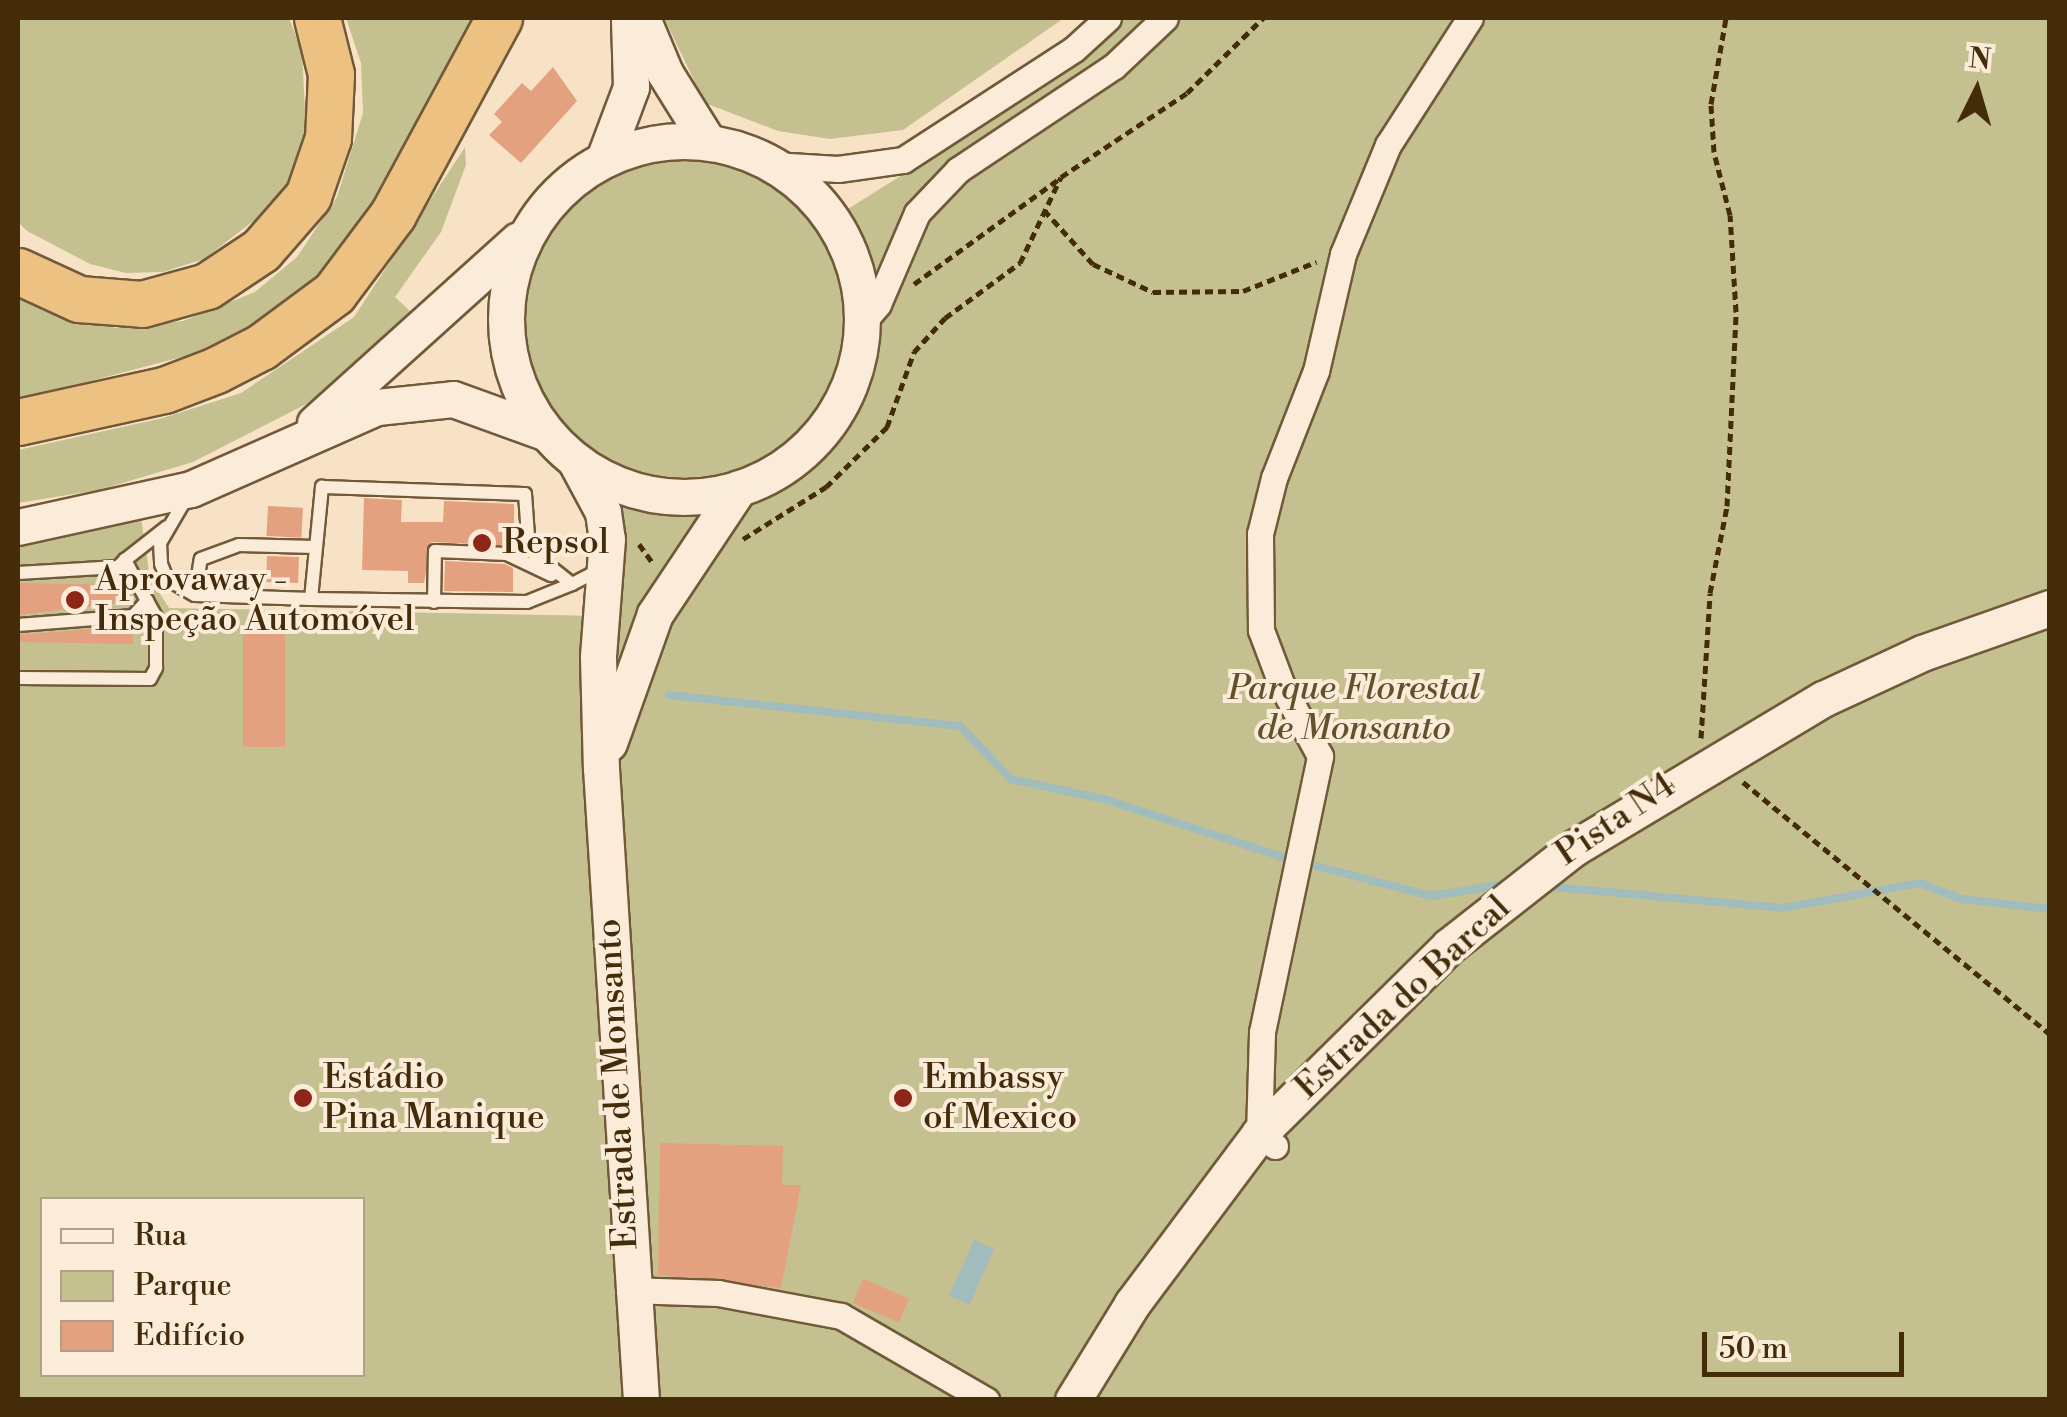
<!DOCTYPE html>
<html>
<head>
<meta charset="utf-8">
<style>
	body { margin:0 }
	#map { position:relative; width:2067px; height:1417px; overflow:hidden; background:#f8e2c5; font-family:"Libre Bodoni",serif }
	div>[style] { position:absolute }
	.green>* { inset:0; background:#c5c08f }
	.water>* { inset:0; background:#a0bcbd; transform-origin:0 0 }
	.stream>* { height:8px; margin:-4px; padding:0 4px; transform-origin:4px; border-radius:4px; background:#a0bcbd }
	.building>* { inset:0; background:#e3a180; transform-origin:0 0 }
	.path>* { height:5px; margin-top:-2.5px; transform-origin:0; background:repeating-linear-gradient(90deg,#442b0a 0 8px,transparent 0 13px) }
	.roads { filter:drop-shadow(2px 0 #715939) drop-shadow(-2px 0 #715939) drop-shadow(0 2px #715939) drop-shadow(0 -2px #715939) }
	.lane>* { height:12px; margin:-6px; padding:0 6px; transform-origin:6px; border-radius:6px; background:#faecd9 }
	.street>* { height:25px; margin:-12.5px; padding:0 12.5px; transform-origin:12.5px; border-radius:12.5px; background:#faecd9 }
	.secondary>* { height:35px; margin:-17.5px; padding:0 17.5px; transform-origin:17.5px; border-radius:17.5px; background:#faecd9 }
	.secondary>.ring { margin:-17.5px; padding:0; box-sizing:content-box; background:none; border:35px solid #faecd9; border-radius:50% }
	.highway>* { height:45px; margin:-22.5px; padding:0 22.5px; transform-origin:22.5px; border-radius:22.5px; background:#ecc182 }
	.dots>* { width:28px; height:28px; translate:-50% -50%; box-sizing:border-box; border:5px solid #faecd9; border-radius:50% }
	span { translate:-50% -50%; white-space:nowrap; text-align:center; line-height:1.15; -webkit-text-stroke:8px #faecd9; paint-order:stroke }
	.poi-label { font-size:35px; color:#442b0a }
	.left { translate:0 -50%; text-align:left }
	.park-label { font-size:35px; color:#64502b; font-style:italic }
	.street-label { font-size:35px; color:#442b0a }
	.frame { position:absolute; inset:0; border:20px solid #442b0a; pointer-events:none }
	.legend { position:absolute; left:40px; top:1197px; width:325px; height:180px; box-sizing:border-box; background:#faecd9; border:2px solid #b19f86; margin:0; padding:12px 18px; list-style:none; font-size:30px; color:#442b0a }
	.legend li { display:flex; align-items:center; gap:20px; height:50px }
	.legend b { width:50px; border:2px solid #b19f86 }
	.north { position:absolute; left:1927px; top:40px; width:100px; height:100px; -webkit-text-stroke:8px #faecd9; paint-order:stroke; rotate:5deg; font-size:28px; font-weight:700; line-height:40px; text-align:center; color:#442b0a }
	.north::after { content:''; display:block; margin:auto; width:35px; height:45px; background:#442b0a; clip-path:polygon(50% 0,100% 100%,50% 72%,0 100%) }
	.scale { position:absolute; left:1702px; top:1332px; width:202px; height:45px; box-sizing:border-box; border:5px solid #442b0a; border-top:0; padding-left:12px; font-size:30px; line-height:35px; white-space:nowrap; color:#442b0a; -webkit-text-stroke:8px #faecd9; paint-order:stroke }
</style>
</head>
<body>
<div id="map">
	<div class="green">
		<i style="clip-path:polygon(18px 18px,289px 18px,302px 52px,306px 130px,296px 168px,273px 206px,204px 259px,163px 272px,126px 273px,90px 264px,27px 231px,18px 222px)"></i>
		<i style="clip-path:polygon(346px 18px,480px 18px,396px 171px,338px 256px,302px 292px,220px 347px,18px 400px,18px 298px,65px 320px,117px 328px,183px 321px,255px 292px,297px 257px,337px 197px,363px 113px,361px 63px)"></i>
		<i style="clip-path:polygon(664px 18px,1064px 18px,903px 130px,830px 139px,778px 131px,705px 103px)"></i>
		<i style="clip-path:polygon(evenodd,1126px 18px,2049px 18px,2049px 1399px,18px 1399px,18px 539px,141px 518px,150px 578px,169px 608px,602px 616px,588px 478px,509px 383px,494px 325px,500px 290px,514px 261px,569px 189px,625px 154px,691px 144px,762px 164px,794px 180px,835px 217px,1038px 90px,1126px 18px,42px 1200px,362px 1200px,362px 1374px,42px 1374px,42px 1200px)"></i>
		<i style="clip-path:polygon(465px 147px,466px 165px,441px 232px,395px 297px,416px 317px,318px 398px,193px 462px,99px 490px,18px 503px,18px 450px,163px 418px,241px 393px,354px 317px)"></i>
	</div>
	<div class="water">
		<i style="left:974px;top:1240px;width:22px;height:61px;rotate:24deg"></i>
	</div>
	<div class="stream">
		<i style="left:669px;top:695px;width:293px;rotate:6.1deg"></i>
		<i style="left:960px;top:726px;width:74px;rotate:46.1deg"></i>
		<i style="left:1011px;top:779px;width:98px;rotate:12.3deg"></i>
		<i style="left:1107px;top:800px;width:188px;rotate:18deg"></i>
		<i style="left:1304px;top:863px;width:132px;rotate:14.5deg"></i>
		<i style="left:1432px;top:896px;width:74px;rotate:-9.3deg"></i>
		<i style="left:1553px;top:887px;width:231px;rotate:5.2deg"></i>
		<i style="left:1783px;top:908px;width:139px;rotate:-10.3deg"></i>
		<i style="left:1920px;top:883px;width:44px;rotate:21.3deg"></i>
		<i style="left:1961px;top:899px;width:90px;rotate:6.4deg"></i>
	</div>
	<div class="building">
		<i style="clip-path:polygon(553px 67px,577px 101px,521px 163px,489px 135px,502px 122px,494px 114px,522px 83px,531px 91px)"></i>
		<i style="clip-path:polygon(364px 498px,402px 500px,401px 522px,443px 522px,444px 501px,514px 504px,514px 546px,431px 542px,424px 583px,408px 583px,408px 571px,362px 570px)"></i>
		<i style="left:268px;top:506px;width:35px;height:30px;rotate:3deg"></i>
		<i style="left:267px;top:556px;width:32px;height:26px;rotate:2deg"></i>
		<i style="clip-path:polygon(445px 561px,505px 564px,513px 568px,513px 592px,444px 591px)"></i>
		<i style="clip-path:polygon(18px 583px,127px 585px,133px 601px,18px 615px)"></i>
		<i style="left:243px;top:624px;width:42px;height:123px"></i>
		<i style="clip-path:polygon(133px 626px,133px 644px,18px 642px,18px 635px)"></i>
		<i style="clip-path:polygon(660px 1143px,783px 1146px,782px 1185px,801px 1185px,781px 1288px,658px 1275px)"></i>
		<i style="left:863px;top:1279px;width:50px;height:26px;rotate:23deg"></i>
	</div>
	<div class="path">
		<i style="left:1044px;top:210px;width:73px;rotate:47.8deg"></i>
		<i style="left:1093px;top:264px;width:66px;rotate:25deg"></i>
		<i style="left:1153px;top:292px;width:90px;rotate:-0.6deg"></i>
		<i style="left:1243px;top:291px;width:79px;rotate:-21.7deg"></i>
		<i style="left:914px;top:284px;width:179px;rotate:-35.9deg"></i>
		<i style="left:743px;top:539px;width:98px;rotate:-32.1deg"></i>
		<i style="left:826px;top:487px;width:86px;rotate:-44.5deg"></i>
		<i style="left:887px;top:427px;width:80px;rotate:-70.2deg"></i>
		<i style="left:914px;top:352px;width:46px;rotate:-47.6deg"></i>
		<i style="left:945px;top:318px;width:93px;rotate:-36.3deg"></i>
		<i style="left:1020px;top:263px;width:95px;rotate:-64.5deg"></i>
		<i style="left:1061px;top:177px;width:151px;rotate:-33.7deg"></i>
		<i style="left:1187px;top:93px;width:107px;rotate:-44.6deg"></i>
		<i style="left:639px;top:544px;width:24px;rotate:54deg"></i>
		<i style="left:1701px;top:738px;width:145px;rotate:-86.4deg"></i>
		<i style="left:1710px;top:593px;width:89px;rotate:-78.9deg"></i>
		<i style="left:1727px;top:506px;width:194px;rotate:-87.3deg"></i>
		<i style="left:1736px;top:312px;width:97px;rotate:-93.5deg"></i>
		<i style="left:1730px;top:215px;width:65px;rotate:-104.3deg"></i>
		<i style="left:1714px;top:152px;width:48px;rotate:-93.6deg"></i>
		<i style="left:1711px;top:104px;width:87px;rotate:-80.1deg"></i>
		<i style="left:1743px;top:782px;width:397px;rotate:39.4deg"></i>
	</div>
	<div class="roads">
		<div class="lane">
			<i style="left:188px;top:495px;width:56px;rotate:120.3deg"></i>
			<i style="left:160px;top:543px;width:21px;rotate:87deg"></i>
			<i style="left:161px;top:564px;width:16px;rotate:68deg"></i>
			<i style="left:167px;top:579px;width:32px;rotate:30deg"></i>
			<i style="left:195px;top:595px;width:116px;rotate:2deg"></i>
			<i style="left:311px;top:599px;width:113px;rotate:-84.4deg"></i>
			<i style="left:322px;top:487px;width:203px;rotate:2deg"></i>
			<i style="left:525px;top:494px;width:56px;rotate:85.9deg"></i>
			<i style="left:529px;top:550px;width:55px;rotate:38.3deg"></i>
			<i style="left:572px;top:584px;width:31px;rotate:-27deg"></i>
			<i style="left:18px;top:573px;width:100px;rotate:-3.4deg"></i>
			<i style="left:118px;top:567px;width:10px;rotate:-45deg"></i>
			<i style="left:195px;top:595px;width:36px;rotate:-81deg"></i>
			<i style="left:201px;top:559px;width:40px;rotate:-20.2deg"></i>
			<i style="left:239px;top:545px;width:76px;rotate:1.5deg"></i>
			<i style="left:311px;top:599px;width:216px;rotate:0.8deg"></i>
			<i style="left:527px;top:602px;width:48px;rotate:-21.8deg"></i>
			<i style="left:434px;top:602px;width:51px;rotate:-88.9deg"></i>
			<i style="left:435px;top:551px;width:72px;rotate:2.4deg"></i>
			<i style="left:507px;top:554px;width:49px;rotate:25.5deg"></i>
			<i style="left:18px;top:625px;width:115px;rotate:-4.5deg"></i>
			<i style="left:133px;top:616px;width:21px;rotate:-47deg"></i>
			<i style="left:147px;top:601px;width:47px;rotate:-118.2deg"></i>
			<i style="left:125px;top:560px;width:53px;rotate:-38.2deg"></i>
			<i style="left:18px;top:678px;width:132px;rotate:0.4deg"></i>
			<i style="left:150px;top:679px;width:13px;rotate:-61deg"></i>
			<i style="left:156px;top:668px;width:51px;rotate:-90deg"></i>
			<i style="left:156px;top:617px;width:18px;rotate:-119deg"></i>
		</div>
		<div class="street">
			<i style="left:773px;top:165px;width:65px;rotate:3.5deg"></i>
			<i style="left:838px;top:169px;width:66px;rotate:-7.9deg"></i>
			<i style="left:903px;top:160px;width:204px;rotate:-33deg"></i>
			<i style="left:1074px;top:49px;width:46px;rotate:-42.4deg"></i>
			<i style="left:863px;top:322px;width:23px;rotate:-50deg"></i>
			<i style="left:878px;top:304px;width:99px;rotate:-66.8deg"></i>
			<i style="left:917px;top:213px;width:59px;rotate:-46.4deg"></i>
			<i style="left:958px;top:170px;width:187px;rotate:-33.7deg"></i>
			<i style="left:1114px;top:66px;width:70px;rotate:-43.3deg"></i>
			<i style="left:1275px;top:1146px;width:20px;rotate:-143deg"></i>
			<i style="left:1259px;top:1134px;width:102px;rotate:-88.3deg"></i>
			<i style="left:1262px;top:1032px;width:282px;rotate:-78.1deg"></i>
			<i style="left:1320px;top:756px;width:80px;rotate:-118.5deg"></i>
			<i style="left:1282px;top:686px;width:60px;rotate:-110.6deg"></i>
			<i style="left:1261px;top:630px;width:96px;rotate:-90.6deg"></i>
			<i style="left:1260px;top:534px;width:58px;rotate:-76deg"></i>
			<i style="left:1274px;top:478px;width:115px;rotate:-68.6deg"></i>
			<i style="left:1316px;top:371px;width:120px;rotate:-77deg"></i>
			<i style="left:1343px;top:254px;width:118px;rotate:-67.6deg"></i>
			<i style="left:1388px;top:145px;width:151px;rotate:-57.2deg"></i>
			<i style="left:629px;top:1290px;width:89px;rotate:1.9deg"></i>
			<i style="left:718px;top:1293px;width:125px;rotate:10.6deg"></i>
			<i style="left:841px;top:1316px;width:168px;rotate:30.1deg"></i>
		</div>
		<div class="secondary">
			<i style="left:642px;top:18px;width:60px;rotate:67.3deg"></i>
			<i style="left:665px;top:73px;width:81px;rotate:58.1deg"></i>
			<i class="ring" style="left:506px;top:141px;width:321px;height:321px"></i>
			<i style="left:604px;top:159px;width:77px;rotate:-69.4deg"></i>
			<i style="left:631px;top:87px;width:69px;rotate:-91.7deg"></i>
			<i style="left:315px;top:423px;width:273px;rotate:-42deg"></i>
			<i style="left:575px;top:460px;width:59px;rotate:61.7deg"></i>
			<i style="left:603px;top:512px;width:27px;rotate:82deg"></i>
			<i style="left:607px;top:539px;width:118px;rotate:94.4deg"></i>
			<i style="left:598px;top:657px;width:111px;rotate:88.5deg"></i>
			<i style="left:601px;top:768px;width:633px;rotate:86.38deg"></i>
			<i style="left:18px;top:527px;width:177px;rotate:-12.4deg"></i>
			<i style="left:191px;top:489px;width:203px;rotate:-23.8deg"></i>
			<i style="left:377px;top:407px;width:76px;rotate:-6deg"></i>
			<i style="left:453px;top:399px;width:100px;rotate:19.9deg"></i>
			<i style="left:609px;top:743px;width:137px;rotate:-70.4deg"></i>
			<i style="left:655px;top:614px;width:151px;rotate:-56.3deg"></i>
			<i style="left:1073px;top:1400px;width:113px;rotate:-58.4deg"></i>
			<i style="left:1132px;top:1304px;width:212px;rotate:-53.2deg"></i>
			<i style="left:1259px;top:1134px;width:267px;rotate:-44.7deg"></i>
			<i style="left:1449px;top:946px;width:159px;rotate:-38.1deg"></i>
			<i style="left:1574px;top:848px;width:290px;rotate:-30.9deg"></i>
			<i style="left:1823px;top:699px;width:109px;rotate:-24.9deg"></i>
			<i style="left:1922px;top:653px;width:136px;rotate:-19.4deg"></i>
		</div>
		<div class="highway">
			<i style="left:18px;top:271px;width:67px;rotate:24.7deg"></i>
			<i style="left:79px;top:299px;width:63px;rotate:4.5deg"></i>
			<i style="left:142px;top:304px;width:67px;rotate:-15.5deg"></i>
			<i style="left:207px;top:286px;width:65px;rotate:-33.7deg"></i>
			<i style="left:261px;top:250px;width:72px;rotate:-49deg"></i>
			<i style="left:308px;top:196px;width:61px;rotate:-71deg"></i>
			<i style="left:328px;top:138px;width:64px;rotate:-87.3deg"></i>
			<i style="left:331px;top:74px;width:58px;rotate:-104deg"></i>
			<i style="left:18px;top:422px;width:149px;rotate:-12.4deg"></i>
			<i style="left:164px;top:390px;width:56px;rotate:-21deg"></i>
			<i style="left:216px;top:370px;width:51px;rotate:-27.1deg"></i>
			<i style="left:261px;top:347px;width:91px;rotate:-36.5deg"></i>
			<i style="left:334px;top:293px;width:99px;rotate:-53.2deg"></i>
			<i style="left:393px;top:214px;width:223px;rotate:-61.6deg"></i>
		</div>
	</div>
	<div class="dots">
		<i style="left:482px;top:543px;background:#8f2418"></i>
		<i style="left:75px;top:600px;background:#8f2418"></i>
		<i style="left:303px;top:1098px;background:#8f2418"></i>
		<i style="left:903px;top:1098px;background:#8f2418"></i>
	</div>
	<div class="poi-label">
		<span class="left" style="left:502px;top:543px">Repsol</span>
		<span class="left" style="left:95px;top:600px">Aprovaway -<br>Inspeção Automóvel</span>
		<span class="left" style="left:323px;top:1098px">Estádio<br>Pina Manique</span>
		<span class="left" style="left:923px;top:1098px">Embassy<br>of Mexico</span>
	</div>
	<div class="park-label">
		<span style="left:1354px;top:709px">Parque Florestal<br>de Monsanto</span>
	</div>
	<div class="street-label">
		<span style="left:1616px;top:820px;rotate:-34deg">Pista N4</span>
		<span style="left:1403px;top:998px;rotate:-43deg">Estrada do Barcal</span>
		<span style="left:618px;top:1084px;rotate:-93deg">Estrada de Monsanto</span>
	</div>
	<div class="frame"></div>
	<ul class="legend">
	<li><b style="height:12px;background:#faecd9"></b>Rua</li>
	<li><b style="height:28px;background:#c5c08f"></b>Parque</li>
	<li><b style="height:28px;background:#e3a180"></b>Edifício</li>
	</ul>
	<div class="north">N</div>
	<div class="scale">50 m</div>
</div>
</body>
</html>
